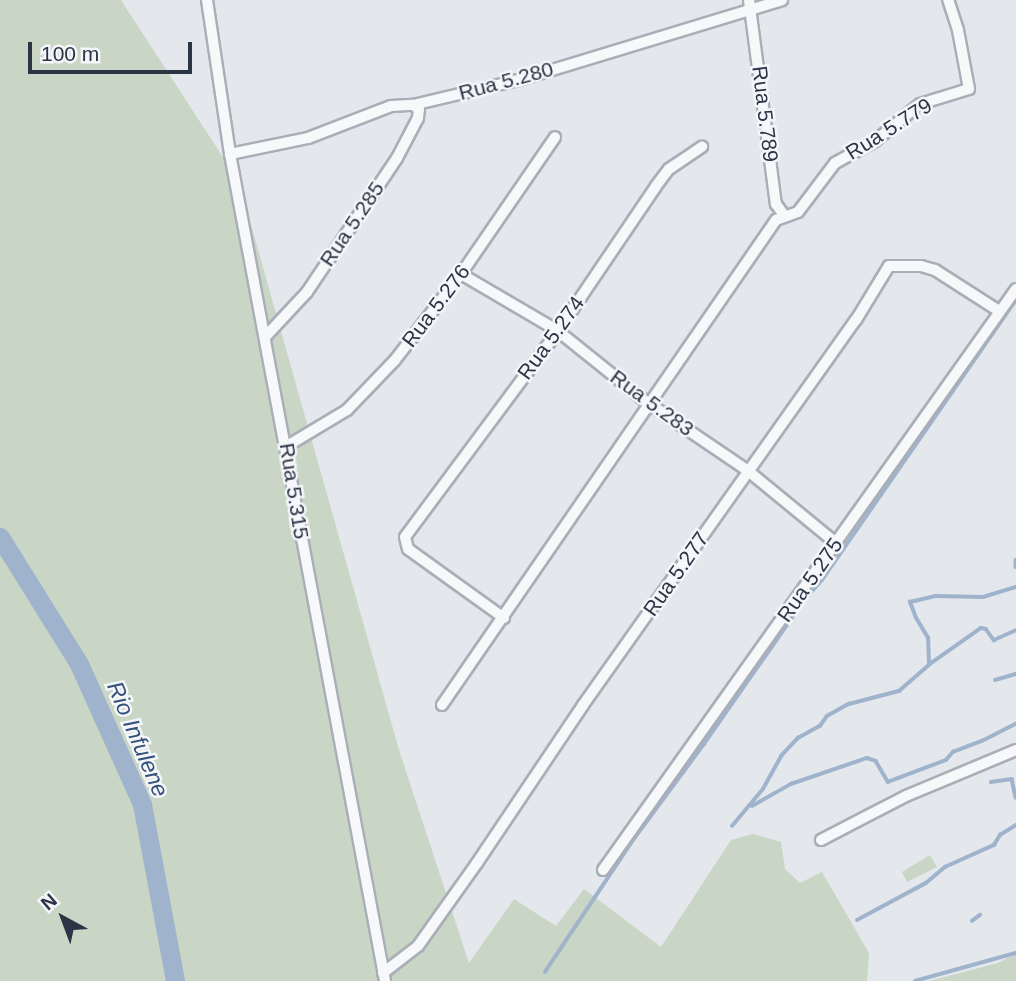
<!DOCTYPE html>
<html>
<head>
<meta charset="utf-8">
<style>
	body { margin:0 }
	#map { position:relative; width:1016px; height:981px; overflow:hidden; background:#e4e7ec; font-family:Arial,sans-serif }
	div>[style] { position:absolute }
	.green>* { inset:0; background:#c9d6c5 }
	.stream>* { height:3.5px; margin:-1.75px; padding:0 1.75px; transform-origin:1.75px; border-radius:1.75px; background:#9fb4cc }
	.river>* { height:19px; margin:-9.5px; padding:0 9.5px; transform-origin:9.5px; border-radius:9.5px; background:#9fb4cc }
	.roads { filter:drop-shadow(2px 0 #a9aeb7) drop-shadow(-2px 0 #a9aeb7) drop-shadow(0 2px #a9aeb7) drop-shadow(0 -2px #a9aeb7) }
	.minor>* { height:10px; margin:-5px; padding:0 5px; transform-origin:5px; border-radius:5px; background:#f7f8fa }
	span { translate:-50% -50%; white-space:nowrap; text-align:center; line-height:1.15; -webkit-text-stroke:5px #f4f6f9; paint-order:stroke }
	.street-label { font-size:21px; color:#2b3445 }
	.water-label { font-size:23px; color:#34527a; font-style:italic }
	.north { position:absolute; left:28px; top:883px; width:70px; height:70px; -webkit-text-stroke:5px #f4f6f9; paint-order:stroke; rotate:319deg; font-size:19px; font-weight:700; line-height:28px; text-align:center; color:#2b3445 }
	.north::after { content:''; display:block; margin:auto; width:24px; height:32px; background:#2b3445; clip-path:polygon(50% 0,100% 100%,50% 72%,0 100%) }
	.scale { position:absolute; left:28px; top:42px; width:164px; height:32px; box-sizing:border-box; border:4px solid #2b3445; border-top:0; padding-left:9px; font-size:21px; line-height:24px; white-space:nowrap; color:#2b3445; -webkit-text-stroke:5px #f4f6f9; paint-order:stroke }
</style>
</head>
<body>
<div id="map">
	<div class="green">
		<i style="clip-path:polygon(0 0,121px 0,239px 182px,399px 750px,469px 963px,514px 899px,556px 926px,584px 889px,661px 947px,731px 840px,753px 834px,781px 842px,785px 869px,800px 883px,822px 872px,869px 953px,867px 981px,0 981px)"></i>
		<i style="clip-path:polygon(930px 855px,937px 867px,907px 882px,902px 872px)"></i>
		<i style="clip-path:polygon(1016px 954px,1016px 981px,929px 981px,998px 963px)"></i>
	</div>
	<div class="stream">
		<i style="left:1016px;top:560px;width:7px;rotate:90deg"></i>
		<i style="left:929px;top:664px;width:26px;rotate:-92deg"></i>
		<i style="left:928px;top:638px;width:23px;rotate:-121deg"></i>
		<i style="left:916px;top:618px;width:17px;rotate:-111deg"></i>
		<i style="left:910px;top:602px;width:27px;rotate:-13deg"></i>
		<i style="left:936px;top:596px;width:47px;rotate:1.2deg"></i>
		<i style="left:983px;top:597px;width:34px;rotate:-17deg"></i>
		<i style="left:995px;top:680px;width:22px;rotate:-16deg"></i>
		<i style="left:982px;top:741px;width:38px;rotate:-27deg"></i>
		<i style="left:991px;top:782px;width:21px;rotate:-8deg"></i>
		<i style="left:1012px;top:779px;width:19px;rotate:78deg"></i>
		<i style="left:752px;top:806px;width:45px;rotate:-29.4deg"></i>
		<i style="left:791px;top:784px;width:80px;rotate:-18.9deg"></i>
		<i style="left:867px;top:758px;width:9px;rotate:18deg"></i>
		<i style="left:876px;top:761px;width:24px;rotate:60deg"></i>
		<i style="left:888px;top:782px;width:62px;rotate:-20.8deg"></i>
		<i style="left:946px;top:760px;width:11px;rotate:-49deg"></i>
		<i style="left:953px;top:752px;width:31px;rotate:-21deg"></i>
		<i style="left:732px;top:826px;width:48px;rotate:-50deg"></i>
		<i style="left:763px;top:789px;width:38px;rotate:-61deg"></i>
		<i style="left:781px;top:756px;width:25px;rotate:-47deg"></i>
		<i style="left:798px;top:738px;width:25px;rotate:-29deg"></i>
		<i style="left:820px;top:726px;width:12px;rotate:-55deg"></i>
		<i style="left:827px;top:716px;width:25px;rotate:-29deg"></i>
		<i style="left:849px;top:704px;width:52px;rotate:-14.6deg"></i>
		<i style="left:899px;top:691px;width:41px;rotate:-41.1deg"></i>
		<i style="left:930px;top:664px;width:62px;rotate:-35.2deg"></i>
		<i style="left:981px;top:628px;width:5px;rotate:11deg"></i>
		<i style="left:986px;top:629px;width:14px;rotate:54deg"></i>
		<i style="left:994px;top:640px;width:24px;rotate:-24deg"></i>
		<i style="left:857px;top:920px;width:78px;rotate:-28.2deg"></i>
		<i style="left:926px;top:883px;width:25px;rotate:-40deg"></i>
		<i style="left:945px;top:867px;width:54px;rotate:-24.2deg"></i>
		<i style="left:994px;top:845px;width:12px;rotate:-59deg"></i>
		<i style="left:1000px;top:835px;width:19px;rotate:-32deg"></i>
		<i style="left:972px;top:921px;width:10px;rotate:-37deg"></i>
		<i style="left:545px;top:972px;width:155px;rotate:-56.3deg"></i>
		<i style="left:631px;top:843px;width:123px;rotate:-53.6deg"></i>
		<i style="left:704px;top:744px;width:177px;rotate:-55.1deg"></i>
		<i style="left:805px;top:599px;width:25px;rotate:-48deg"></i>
		<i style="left:822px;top:580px;width:341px;rotate:-55.3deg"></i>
		<i style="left:915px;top:981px;width:105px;rotate:-15.5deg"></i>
	</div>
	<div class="river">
		<i style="left:0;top:537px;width:150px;rotate:58.1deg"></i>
		<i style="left:79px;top:664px;width:154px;rotate:65.8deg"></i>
		<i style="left:142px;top:804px;width:180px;rotate:79.4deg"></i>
	</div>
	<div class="roads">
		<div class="minor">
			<i style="left:207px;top:0;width:156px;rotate:81.5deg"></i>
			<i style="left:230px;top:154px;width:841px;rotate:79.38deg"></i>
			<i style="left:749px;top:0;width:206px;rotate:82.5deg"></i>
			<i style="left:776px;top:204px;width:14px;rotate:54deg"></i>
			<i style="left:230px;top:154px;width:80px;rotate:-11.6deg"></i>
			<i style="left:308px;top:138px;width:89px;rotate:-21.1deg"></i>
			<i style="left:391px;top:106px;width:22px;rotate:-3deg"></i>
			<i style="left:413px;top:105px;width:109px;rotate:-13.3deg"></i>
			<i style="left:519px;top:80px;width:275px;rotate:-16.9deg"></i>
			<i style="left:461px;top:274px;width:113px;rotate:30.4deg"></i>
			<i style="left:558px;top:331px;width:115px;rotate:38.7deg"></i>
			<i style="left:648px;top:403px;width:120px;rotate:34.1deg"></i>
			<i style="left:747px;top:470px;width:115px;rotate:39.4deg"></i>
			<i style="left:266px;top:336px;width:60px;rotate:-47deg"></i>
			<i style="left:307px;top:292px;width:161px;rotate:-56.1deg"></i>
			<i style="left:397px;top:158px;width:45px;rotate:-62.3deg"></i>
			<i style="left:418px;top:118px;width:9px;rotate:-84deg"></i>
			<i style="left:419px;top:109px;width:7px;rotate:-146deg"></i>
			<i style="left:287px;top:446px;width:70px;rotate:-31deg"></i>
			<i style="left:347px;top:410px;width:69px;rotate:-46.2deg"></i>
			<i style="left:395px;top:360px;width:108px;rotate:-52.5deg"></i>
			<i style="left:461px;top:274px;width:166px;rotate:-55.5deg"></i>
			<i style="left:504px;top:618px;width:118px;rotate:-144.3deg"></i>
			<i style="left:408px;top:549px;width:12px;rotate:-104deg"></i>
			<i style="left:405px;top:537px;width:257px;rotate:-53.4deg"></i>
			<i style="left:558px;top:331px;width:175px;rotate:-55.9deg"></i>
			<i style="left:656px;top:186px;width:21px;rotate:-53deg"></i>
			<i style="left:669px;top:169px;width:40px;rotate:-34deg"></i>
			<i style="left:442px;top:705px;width:589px;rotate:-55.45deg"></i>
			<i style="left:776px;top:220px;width:23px;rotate:-20deg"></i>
			<i style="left:798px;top:212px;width:61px;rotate:-52.9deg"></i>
			<i style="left:835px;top:163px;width:46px;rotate:-28.8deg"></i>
			<i style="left:875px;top:141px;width:58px;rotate:-39.4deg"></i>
			<i style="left:920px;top:104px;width:51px;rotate:-17deg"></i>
			<i style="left:969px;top:89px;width:60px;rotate:-100.6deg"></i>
			<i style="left:958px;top:30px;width:32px;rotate:-108deg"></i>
			<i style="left:821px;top:840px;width:96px;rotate:-27.4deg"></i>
			<i style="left:906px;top:796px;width:119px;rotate:-22.7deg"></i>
			<i style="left:603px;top:870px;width:713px;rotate:-54.59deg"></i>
			<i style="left:383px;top:973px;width:44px;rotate:-37.6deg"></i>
			<i style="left:418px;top:946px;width:102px;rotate:-54.6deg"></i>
			<i style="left:477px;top:863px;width:190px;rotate:-56.1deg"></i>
			<i style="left:583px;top:705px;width:472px;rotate:-54.7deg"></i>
			<i style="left:856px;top:320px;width:63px;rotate:-58.6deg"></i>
			<i style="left:889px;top:266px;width:32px"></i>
			<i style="left:921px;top:266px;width:15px;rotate:16deg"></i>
			<i style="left:935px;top:270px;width:76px;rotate:32.6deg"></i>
		</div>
	</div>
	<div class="street-label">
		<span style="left:506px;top:81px;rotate:-15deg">Rua 5.280</span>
		<span style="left:765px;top:114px;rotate:83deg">Rua 5.789</span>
		<span style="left:889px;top:129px;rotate:-32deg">Rua 5.779</span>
		<span style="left:352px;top:224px;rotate:-56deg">Rua 5.285</span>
		<span style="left:436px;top:306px;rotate:-53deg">Rua 5.276</span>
		<span style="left:551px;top:338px;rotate:-54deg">Rua 5.274</span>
		<span style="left:652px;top:403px;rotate:36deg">Rua 5.283</span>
		<span style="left:294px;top:491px;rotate:81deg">Rua 5.315</span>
		<span style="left:676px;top:574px;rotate:-55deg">Rua 5.277</span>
		<span style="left:810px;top:580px;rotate:-55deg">Rua 5.275</span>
	</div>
	<div class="water-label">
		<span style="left:138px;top:739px;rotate:67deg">Rio Infulene</span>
	</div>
	<div class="north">N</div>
	<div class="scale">100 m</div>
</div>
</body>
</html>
